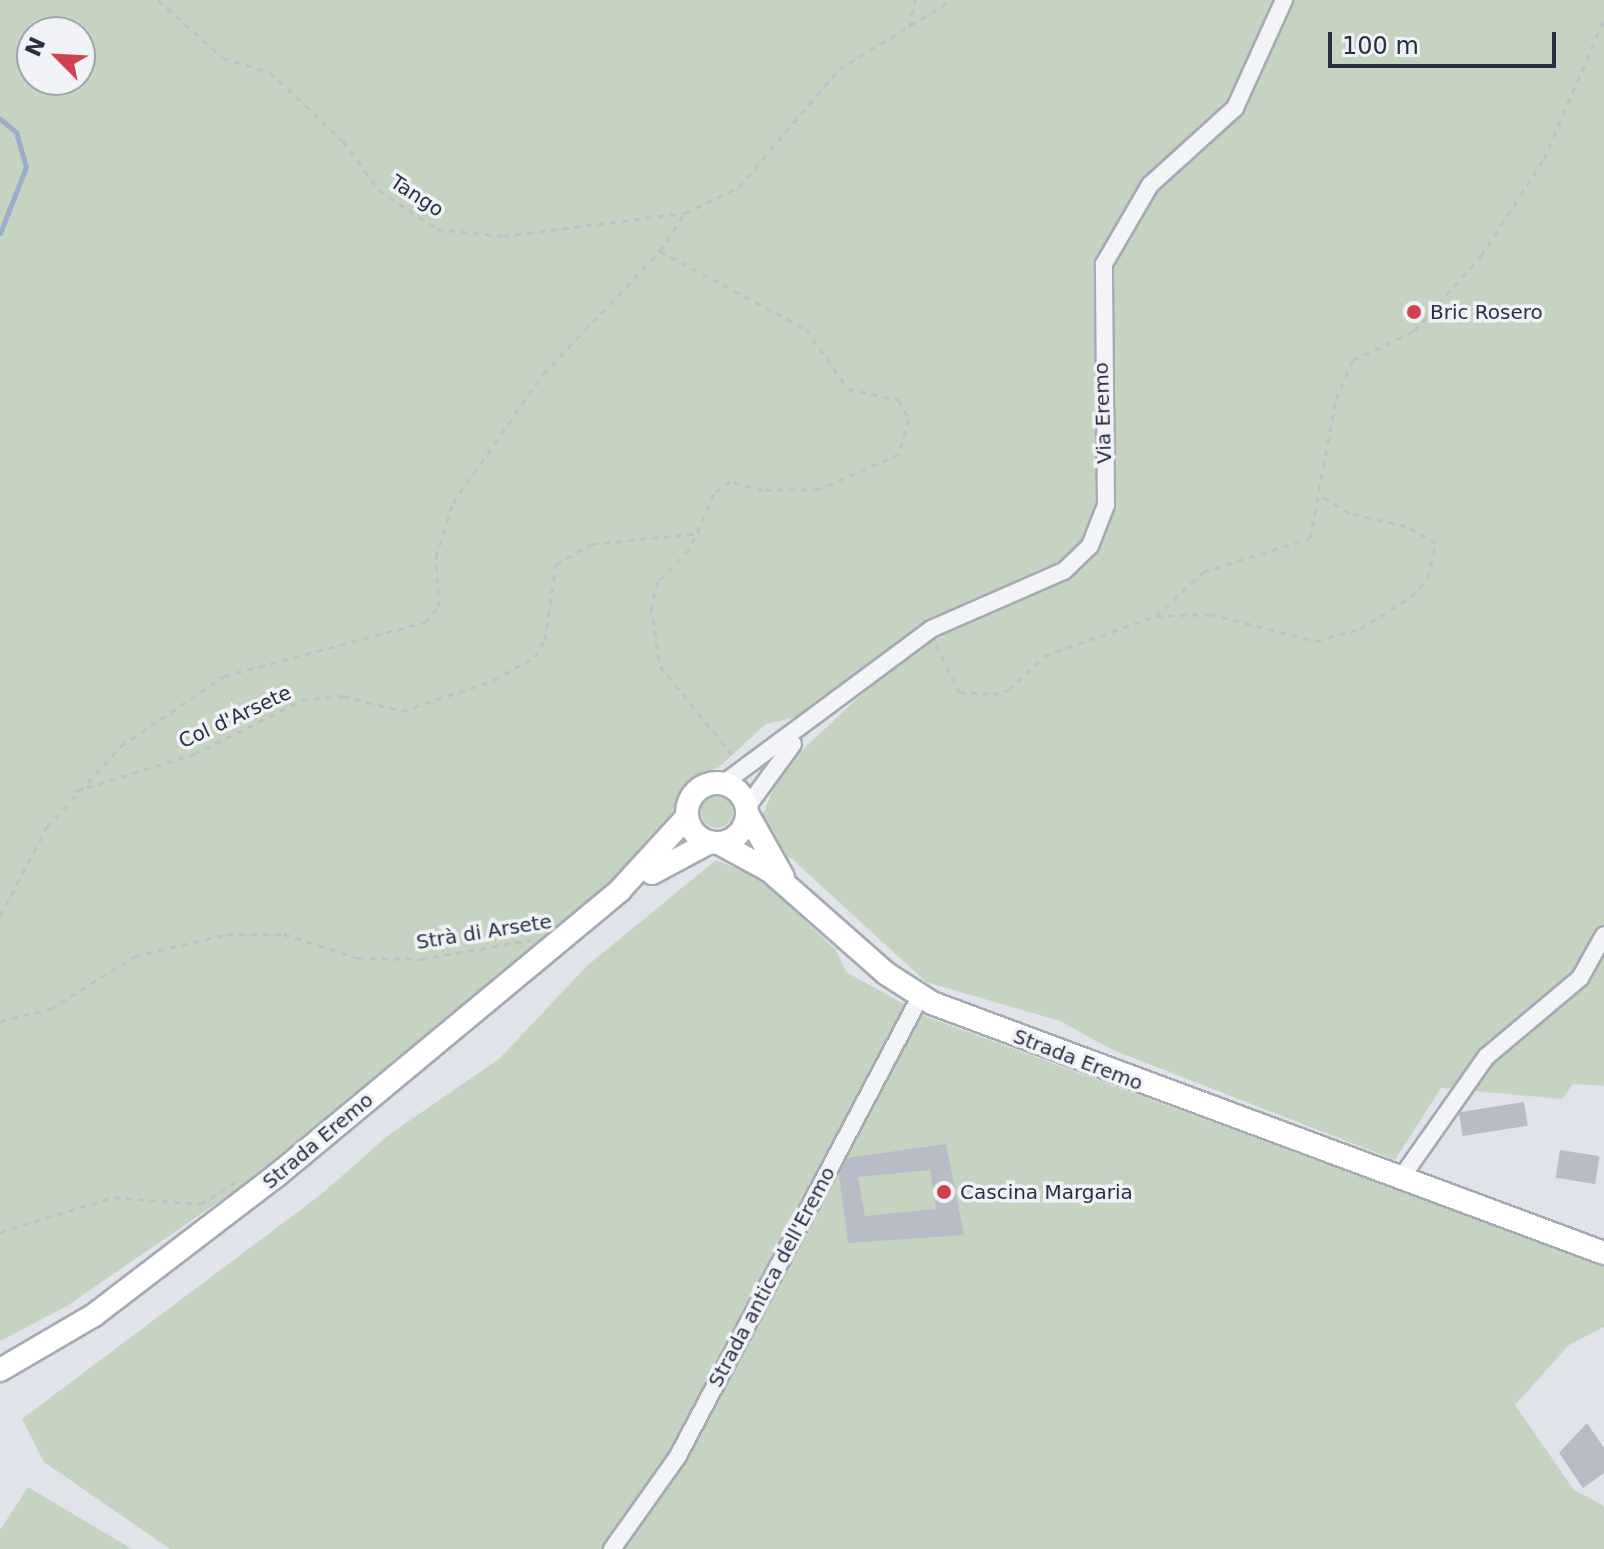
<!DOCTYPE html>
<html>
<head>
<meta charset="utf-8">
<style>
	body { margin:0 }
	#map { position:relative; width:1604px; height:1549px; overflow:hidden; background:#e0e3e9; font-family:"DejaVu Sans",sans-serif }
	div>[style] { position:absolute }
	.green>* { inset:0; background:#c4d4c1 }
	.round { border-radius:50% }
	.stream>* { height:5px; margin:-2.5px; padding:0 2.5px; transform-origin:2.5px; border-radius:2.5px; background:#9aaecb }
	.building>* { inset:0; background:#b7bcc6; transform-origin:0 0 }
	.path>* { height:3px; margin-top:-1.5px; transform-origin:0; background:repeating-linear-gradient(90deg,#bec1c8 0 6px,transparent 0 12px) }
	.roads { filter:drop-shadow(2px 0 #a5aab3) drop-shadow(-2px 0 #a5aab3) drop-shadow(0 2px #a5aab3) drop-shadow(0 -2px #a5aab3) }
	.minor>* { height:16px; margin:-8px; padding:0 8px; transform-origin:8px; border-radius:8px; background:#f3f4f8 }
	.major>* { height:22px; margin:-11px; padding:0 11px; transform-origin:11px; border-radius:11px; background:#fff }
	.major>.ring { margin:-11px; padding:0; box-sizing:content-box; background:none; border:22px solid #fff; border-radius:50% }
	.dots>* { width:22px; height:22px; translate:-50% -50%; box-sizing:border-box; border:4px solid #f0f2f7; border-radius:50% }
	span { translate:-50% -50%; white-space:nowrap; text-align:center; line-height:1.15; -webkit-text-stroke:7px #f0f2f7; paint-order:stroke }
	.street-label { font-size:20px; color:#283041 }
	.poi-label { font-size:20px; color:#283041 }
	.left { translate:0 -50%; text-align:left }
	.north { position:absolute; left:16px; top:16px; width:80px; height:80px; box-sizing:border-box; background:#f0f2f7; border:2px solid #a0a4ae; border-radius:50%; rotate:294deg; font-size:22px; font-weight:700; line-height:32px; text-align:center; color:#283041 }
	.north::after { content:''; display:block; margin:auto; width:28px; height:36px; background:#d2414e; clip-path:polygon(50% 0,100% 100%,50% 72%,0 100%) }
	.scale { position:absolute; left:1328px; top:32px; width:228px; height:36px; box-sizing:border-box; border:4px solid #283041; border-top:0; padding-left:10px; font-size:24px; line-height:28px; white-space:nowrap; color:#283041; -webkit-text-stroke:6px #f0f2f7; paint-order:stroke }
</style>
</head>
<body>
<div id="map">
	<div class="green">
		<i style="clip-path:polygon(evenodd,0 0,1604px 0,1604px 1086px,1573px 1084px,1562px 1099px,1441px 1088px,1395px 1160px,1113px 1050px,1060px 1021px,926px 982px,791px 858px,781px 858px,763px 814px,781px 770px,888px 670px,813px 713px,766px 724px,719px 767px,687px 781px,663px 836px,626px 871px,282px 1158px,67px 1306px,0 1341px,0 0,32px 32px,80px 32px,80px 80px,32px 80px,32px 32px)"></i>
		<i class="round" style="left:701px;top:796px;width:32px;height:32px"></i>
		<i style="clip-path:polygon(716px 860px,761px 879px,836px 950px,846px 972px,925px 1016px,1604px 1267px,1604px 1327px,1569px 1345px,1515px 1405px,1574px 1490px,1604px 1506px,1604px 1549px,170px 1549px,44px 1462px,22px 1419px,319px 1196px,390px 1134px,499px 1059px,588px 965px)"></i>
		<i style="clip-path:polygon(28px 1487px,132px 1549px,0 1549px,0 1530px)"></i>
	</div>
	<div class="stream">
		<i style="left:0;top:119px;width:21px;rotate:39deg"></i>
		<i style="left:16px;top:132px;width:36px;rotate:74deg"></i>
		<i style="left:26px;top:167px;width:71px;rotate:111.5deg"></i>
	</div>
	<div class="building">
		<i style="left:1524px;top:1102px;width:24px;height:66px;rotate:81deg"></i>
		<i style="clip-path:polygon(evenodd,946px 1144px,964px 1235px,848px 1243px,839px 1174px,847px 1158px,946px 1144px,930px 1170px,936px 1209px,865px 1216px,858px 1177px,930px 1170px)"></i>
		<i style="left:1560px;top:1150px;width:40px;height:28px;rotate:9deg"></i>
		<i style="clip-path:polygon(1587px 1423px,1604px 1448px,1604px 1473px,1583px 1488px,1559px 1453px)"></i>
	</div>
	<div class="path">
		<i style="left:158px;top:0;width:87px;rotate:41.7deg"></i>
		<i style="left:223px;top:58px;width:49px;rotate:16.6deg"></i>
		<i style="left:270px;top:72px;width:100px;rotate:43.4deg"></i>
		<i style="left:343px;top:141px;width:61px;rotate:53.7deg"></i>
		<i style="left:379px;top:190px;width:70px;rotate:33.9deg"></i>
		<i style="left:437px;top:229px;width:66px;rotate:6.1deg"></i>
		<i style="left:503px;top:236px;width:183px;rotate:-7.2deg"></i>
		<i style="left:909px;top:27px;width:28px;rotate:-77deg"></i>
		<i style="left:660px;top:251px;width:166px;rotate:28.1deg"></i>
		<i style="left:806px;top:329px;width:73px;rotate:55deg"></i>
		<i style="left:848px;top:389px;width:52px;rotate:12.2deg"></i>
		<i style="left:899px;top:400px;width:21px;rotate:62deg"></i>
		<i style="left:909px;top:419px;width:36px;rotate:106deg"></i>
		<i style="left:899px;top:454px;width:87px;rotate:156.4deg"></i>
		<i style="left:819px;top:489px;width:56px;rotate:179deg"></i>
		<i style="left:763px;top:490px;width:34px;rotate:-165deg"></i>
		<i style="left:730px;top:481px;width:21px;rotate:141deg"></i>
		<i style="left:714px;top:494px;width:61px;rotate:114.1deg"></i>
		<i style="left:689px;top:550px;width:44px;rotate:135deg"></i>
		<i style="left:658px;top:581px;width:27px;rotate:105deg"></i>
		<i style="left:651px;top:607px;width:60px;rotate:81.3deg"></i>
		<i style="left:660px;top:666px;width:117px;rotate:50.9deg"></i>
		<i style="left:1156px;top:616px;width:64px;rotate:-43.1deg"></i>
		<i style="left:1203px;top:572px;width:112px;rotate:-17.6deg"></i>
		<i style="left:1310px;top:538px;width:141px;rotate:-79.4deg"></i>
		<i style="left:1336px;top:399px;width:43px;rotate:-66.4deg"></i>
		<i style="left:1353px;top:360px;width:68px;rotate:-25.4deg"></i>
		<i style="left:1414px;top:331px;width:101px;rotate:-48.2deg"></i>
		<i style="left:1481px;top:256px;width:116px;rotate:-57deg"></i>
		<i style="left:1544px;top:159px;width:151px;rotate:-66.7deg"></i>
		<i style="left:936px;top:645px;width:52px;rotate:63.9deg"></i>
		<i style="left:959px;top:692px;width:34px;rotate:3deg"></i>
		<i style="left:993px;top:694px;width:16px;rotate:-14deg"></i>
		<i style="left:1009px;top:690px;width:49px;rotate:-44.2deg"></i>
		<i style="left:1044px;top:656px;width:119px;rotate:-19.7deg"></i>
		<i style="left:1156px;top:616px;width:54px;rotate:-2.1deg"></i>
		<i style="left:1210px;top:614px;width:109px;rotate:14.3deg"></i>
		<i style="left:1316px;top:641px;width:46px;rotate:-15.3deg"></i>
		<i style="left:1360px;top:629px;width:60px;rotate:-32.1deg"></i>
		<i style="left:1411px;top:597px;width:25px;rotate:-48deg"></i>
		<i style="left:1428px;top:578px;width:36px;rotate:-77deg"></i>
		<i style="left:1436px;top:543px;width:34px;rotate:-150deg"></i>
		<i style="left:1406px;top:526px;width:58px;rotate:-167.2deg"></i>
		<i style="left:1349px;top:513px;width:32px;rotate:-148deg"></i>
		<i style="left:75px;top:791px;width:125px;rotate:-17.3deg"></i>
		<i style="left:194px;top:754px;width:121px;rotate:-26.6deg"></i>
		<i style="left:302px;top:700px;width:41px;rotate:-5.6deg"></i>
		<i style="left:343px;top:696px;width:61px;rotate:14.3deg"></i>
		<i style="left:402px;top:711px;width:97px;rotate:-18.6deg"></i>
		<i style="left:494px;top:680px;width:47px;rotate:-29.3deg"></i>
		<i style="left:535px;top:657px;width:20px;rotate:-60deg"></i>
		<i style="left:545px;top:640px;width:77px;rotate:-81.8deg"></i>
		<i style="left:556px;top:564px;width:41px;rotate:-29.1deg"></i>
		<i style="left:592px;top:544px;width:109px;rotate:-5.8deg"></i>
		<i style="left:0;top:916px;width:101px;rotate:-62.2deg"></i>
		<i style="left:47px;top:827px;width:110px;rotate:-47.6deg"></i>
		<i style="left:121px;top:746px;width:125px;rotate:-34.2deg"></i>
		<i style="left:224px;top:676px;width:208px;rotate:-15deg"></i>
		<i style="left:425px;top:622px;width:21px;rotate:-47deg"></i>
		<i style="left:439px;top:607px;width:50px;rotate:-93.4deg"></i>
		<i style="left:436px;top:557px;width:57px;rotate:-72.5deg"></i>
		<i style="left:453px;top:503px;width:157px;rotate:-55.1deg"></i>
		<i style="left:543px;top:374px;width:170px;rotate:-46.4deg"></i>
		<i style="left:660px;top:251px;width:45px;rotate:-56.7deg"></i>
		<i style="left:685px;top:213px;width:60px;rotate:-25.7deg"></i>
		<i style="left:739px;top:187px;width:155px;rotate:-49.7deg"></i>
		<i style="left:839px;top:69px;width:132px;rotate:-31.4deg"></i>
		<i style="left:0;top:1021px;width:51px;rotate:-13.5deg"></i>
		<i style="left:50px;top:1009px;width:100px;rotate:-31.9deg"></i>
		<i style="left:135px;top:956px;width:95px;rotate:-13.4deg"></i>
		<i style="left:227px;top:934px;width:57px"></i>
		<i style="left:284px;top:934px;width:78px;rotate:18deg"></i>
		<i style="left:358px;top:958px;width:63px;rotate:0.9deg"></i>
		<i style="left:421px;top:959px;width:111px;rotate:-9.9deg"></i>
		<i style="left:0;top:1232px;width:119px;rotate:-17.1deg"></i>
		<i style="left:114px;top:1197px;width:86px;rotate:4.7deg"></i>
		<i style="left:200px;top:1204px;width:41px;rotate:-32.2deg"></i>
	</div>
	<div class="roads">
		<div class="minor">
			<i style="left:724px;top:783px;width:258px;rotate:-36.6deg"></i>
			<i style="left:931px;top:629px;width:145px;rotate:-23.6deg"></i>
			<i style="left:1064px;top:571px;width:36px;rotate:-44deg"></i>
			<i style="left:1090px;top:546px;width:44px;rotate:-68.7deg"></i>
			<i style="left:1106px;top:505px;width:241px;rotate:-90.5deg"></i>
			<i style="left:1104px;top:264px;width:91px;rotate:-59.8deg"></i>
			<i style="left:1150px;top:185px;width:115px;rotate:-42.2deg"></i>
			<i style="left:1235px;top:108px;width:119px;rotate:-65.6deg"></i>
			<i style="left:747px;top:807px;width:78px;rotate:-53.9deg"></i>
			<i style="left:1401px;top:1178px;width:148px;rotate:-54.9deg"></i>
			<i style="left:1486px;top:1057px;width:123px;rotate:-40deg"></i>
			<i style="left:1580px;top:978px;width:49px;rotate:-60.8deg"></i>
			<i style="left:612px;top:1549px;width:114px;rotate:-54.6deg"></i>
			<i style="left:678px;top:1456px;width:519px;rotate:-62.2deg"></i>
		</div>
		<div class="major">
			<i class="ring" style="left:687px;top:783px;width:38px;height:38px"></i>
			<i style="left:748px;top:815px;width:71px;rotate:60.6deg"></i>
			<i style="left:719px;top:843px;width:58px;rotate:28.8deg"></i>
			<i style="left:770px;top:871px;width:156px;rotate:41.4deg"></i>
			<i style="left:887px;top:974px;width:54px;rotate:32.8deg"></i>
			<i style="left:932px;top:1003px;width:717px;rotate:20.41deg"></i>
			<i style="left:652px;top:873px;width:66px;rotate:-28.1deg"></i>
			<i style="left:0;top:1370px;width:109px;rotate:-30.3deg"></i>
			<i style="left:94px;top:1315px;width:229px;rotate:-37.4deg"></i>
			<i style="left:276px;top:1176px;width:447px;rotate:-39.7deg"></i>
			<i style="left:620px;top:890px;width:99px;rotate:-47.5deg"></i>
		</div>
	</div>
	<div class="dots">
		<i style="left:1414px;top:312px;background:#d2414e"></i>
		<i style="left:944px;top:1192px;background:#d2414e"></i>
	</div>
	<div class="street-label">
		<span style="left:417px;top:196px;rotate:33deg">Tango</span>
		<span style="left:1103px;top:413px;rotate:-92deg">Via Eremo</span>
		<span style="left:235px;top:717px;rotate:-25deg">Col d'Arsete</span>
		<span style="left:484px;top:932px;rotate:-9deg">Strà di Arsete</span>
		<span style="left:1078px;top:1060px;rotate:21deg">Strada Eremo</span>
		<span style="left:318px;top:1141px;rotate:-40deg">Strada Eremo</span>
		<span style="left:772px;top:1277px;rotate:-62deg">Strada antica dell'Eremo</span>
	</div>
	<div class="poi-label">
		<span class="left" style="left:1430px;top:312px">Bric Rosero</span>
		<span class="left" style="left:960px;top:1192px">Cascina Margaria</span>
	</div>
	<div class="north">N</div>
	<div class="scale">100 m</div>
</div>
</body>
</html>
